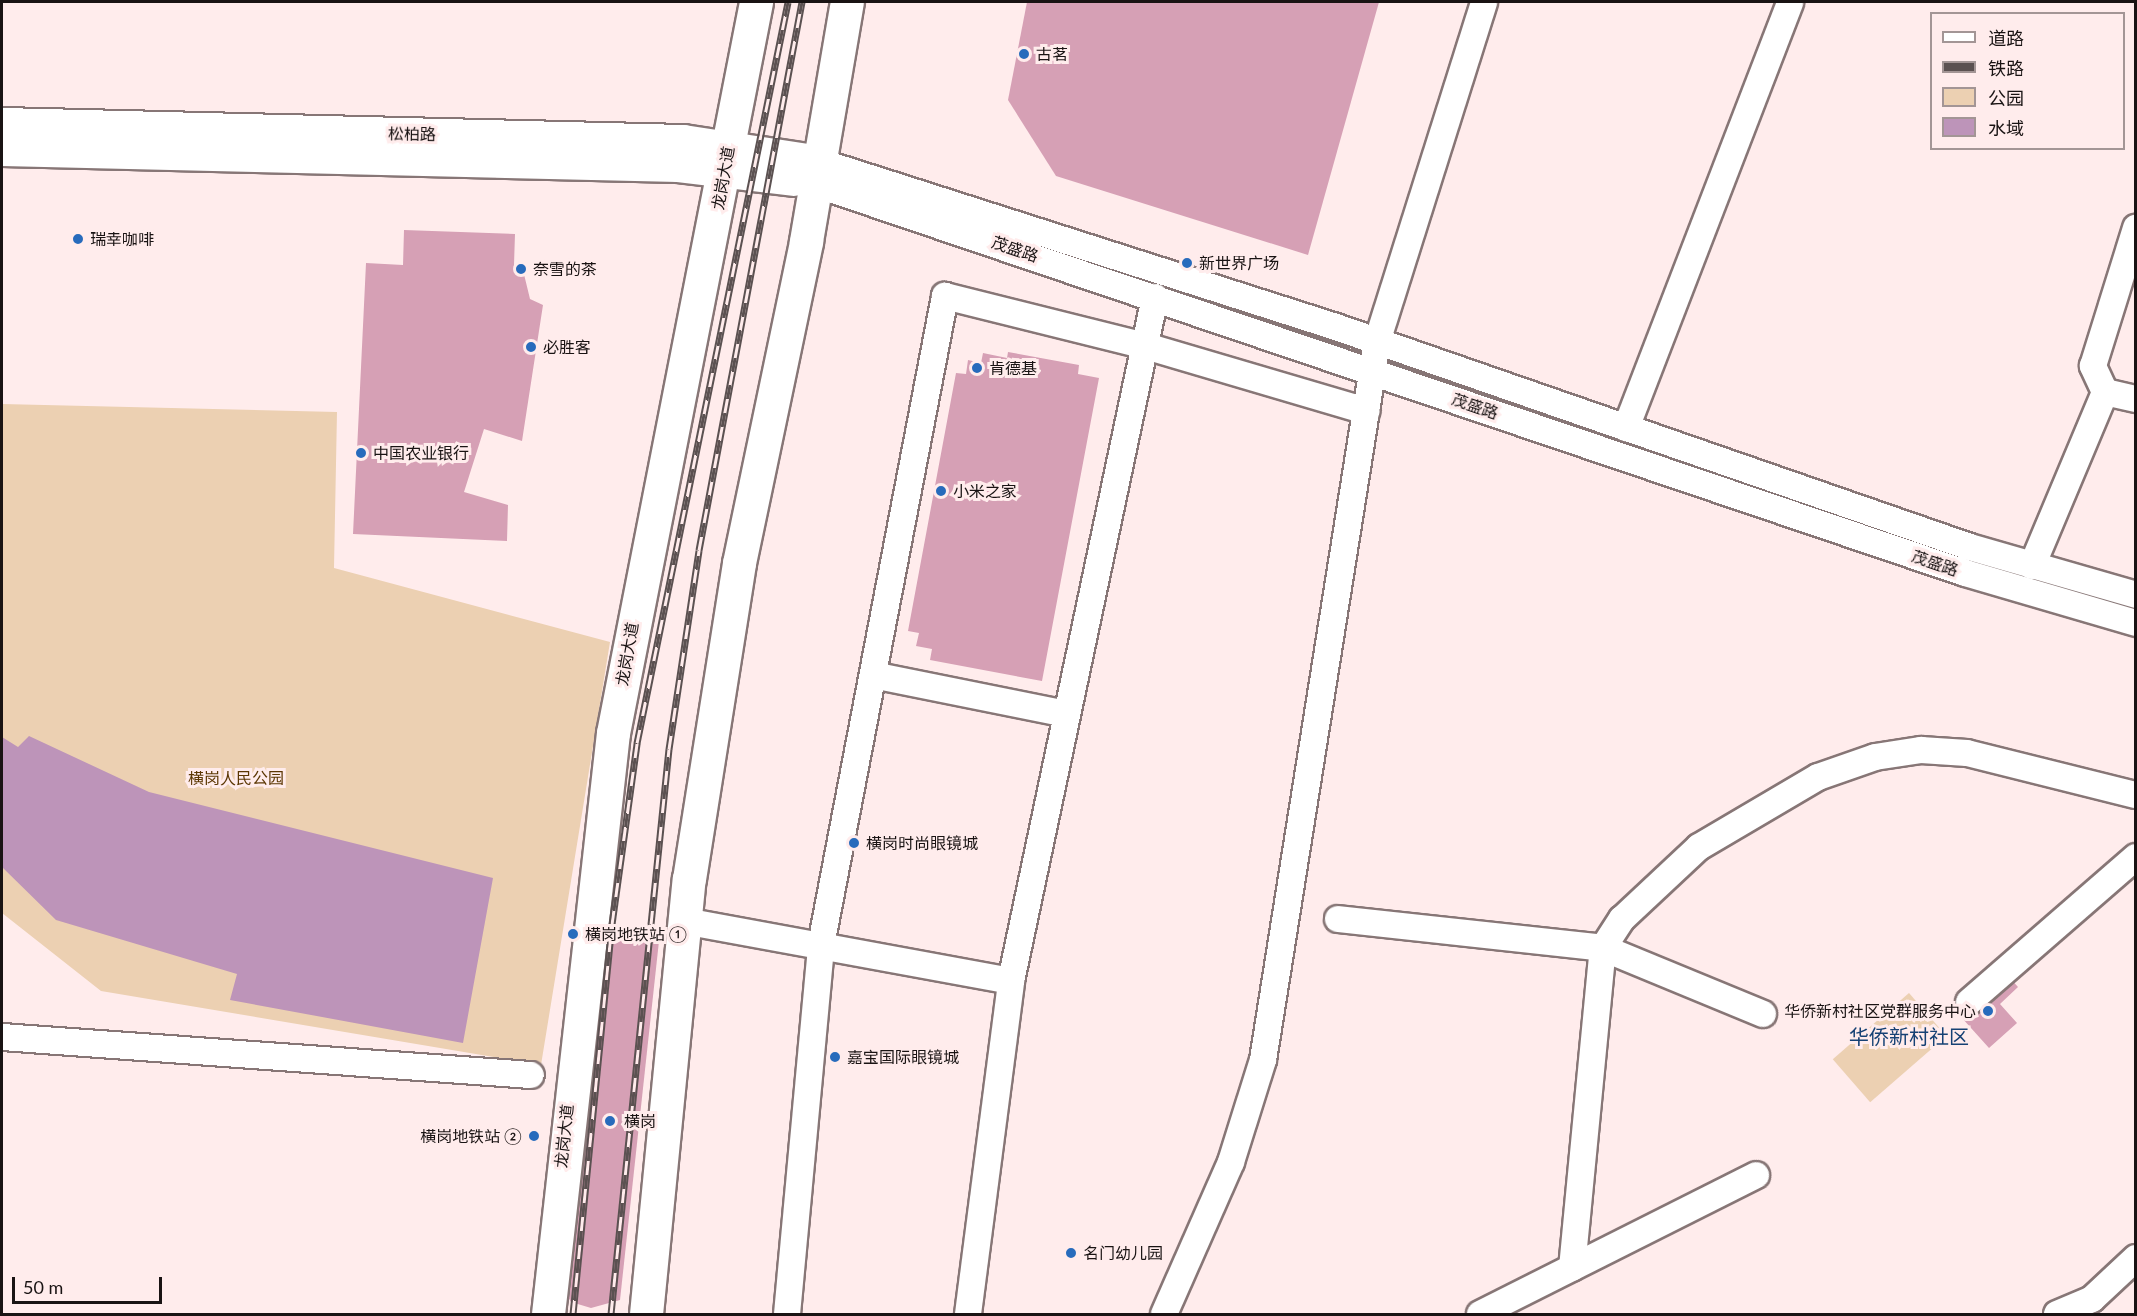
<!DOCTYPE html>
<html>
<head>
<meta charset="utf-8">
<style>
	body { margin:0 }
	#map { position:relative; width:2137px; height:1316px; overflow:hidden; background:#ffecec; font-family:Lato,"Noto Sans SC",sans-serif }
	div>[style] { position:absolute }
	.green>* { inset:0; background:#ecd0b2; transform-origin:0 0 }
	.water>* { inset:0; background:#bd94b9 }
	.building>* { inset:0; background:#d6a0b5 }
	.roads { filter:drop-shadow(2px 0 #877676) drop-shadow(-2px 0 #877676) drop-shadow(0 2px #877676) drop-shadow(0 -2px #877676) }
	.minor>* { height:26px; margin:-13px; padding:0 13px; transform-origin:13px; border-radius:13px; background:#fff }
	.major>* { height:33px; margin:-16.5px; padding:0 16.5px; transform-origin:16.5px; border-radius:16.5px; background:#fff }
	.highway>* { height:33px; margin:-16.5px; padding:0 16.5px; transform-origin:16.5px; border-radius:16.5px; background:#fff }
	.rail>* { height:7px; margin-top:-3.5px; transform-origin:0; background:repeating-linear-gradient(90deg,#ffecec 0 14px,#5b5151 0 28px); box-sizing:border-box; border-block:2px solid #5b5151 }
	.dots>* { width:16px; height:16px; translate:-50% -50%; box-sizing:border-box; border:3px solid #ffecec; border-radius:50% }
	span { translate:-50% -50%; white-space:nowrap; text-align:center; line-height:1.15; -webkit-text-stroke:6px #ffecec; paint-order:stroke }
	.poi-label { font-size:16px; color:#191313 }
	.left { translate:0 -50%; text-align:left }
	.right { translate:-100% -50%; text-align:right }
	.street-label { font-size:16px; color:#191313 }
	.park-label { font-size:16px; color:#5c3703 }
	.quarter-label { font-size:20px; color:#164174 }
	.frame { position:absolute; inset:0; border:3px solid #191313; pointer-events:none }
	.legend { position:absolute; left:1930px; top:12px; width:195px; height:138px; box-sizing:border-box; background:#ffecec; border:2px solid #a39595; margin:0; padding:8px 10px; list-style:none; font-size:18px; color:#191313 }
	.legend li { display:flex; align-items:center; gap:12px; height:30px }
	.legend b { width:30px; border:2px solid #a39595 }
	.scale { position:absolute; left:12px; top:1277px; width:150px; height:27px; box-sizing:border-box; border:3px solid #191313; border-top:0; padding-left:8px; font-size:18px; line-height:21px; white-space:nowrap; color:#191313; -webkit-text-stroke:4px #ffecec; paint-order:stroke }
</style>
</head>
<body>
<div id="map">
	<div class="green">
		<i style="clip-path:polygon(2px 404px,337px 412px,334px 568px,610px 642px,541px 1065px,101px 991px,2px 913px)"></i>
		<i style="left:1909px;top:993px;width:57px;height:101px;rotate:49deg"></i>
	</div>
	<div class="water">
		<i style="clip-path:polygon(29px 736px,149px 792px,493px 878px,463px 1043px,230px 1000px,237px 974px,56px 920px,2px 867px,2px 737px,18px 747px)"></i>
	</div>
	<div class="building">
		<i style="clip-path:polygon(1027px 2px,1379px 2px,1308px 255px,1056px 176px,1008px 100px)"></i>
		<i style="clip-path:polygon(404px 230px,515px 234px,514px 265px,522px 266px,530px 299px,543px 305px,522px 441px,484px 429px,464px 492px,508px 505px,507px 541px,353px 534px,366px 263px,403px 265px)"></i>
		<i style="clip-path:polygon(1008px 352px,1079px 365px,1078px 374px,1099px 378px,1042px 681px,930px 660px,932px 649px,916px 646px,919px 633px,908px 631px,956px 373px,966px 374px,968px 360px,981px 363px,983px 353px,1007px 358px)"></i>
		<i style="clip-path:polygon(631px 928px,659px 941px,620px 1300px,591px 1308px,571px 1302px,566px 1294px,603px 935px)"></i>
		<i style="clip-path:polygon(2009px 977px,2018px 987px,2000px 1004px,2017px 1023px,1989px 1048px,1962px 1018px)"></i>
	</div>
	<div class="roads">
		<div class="minor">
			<i style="left:820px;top:162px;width:542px;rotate:17.73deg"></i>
			<i style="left:1336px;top:327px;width:671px;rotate:19.14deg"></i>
			<i style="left:1970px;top:547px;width:173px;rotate:16.1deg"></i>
			<i style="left:816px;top:184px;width:1213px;rotate:18.7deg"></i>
			<i style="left:1965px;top:573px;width:178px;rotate:16.3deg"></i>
			<i style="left:2105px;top:392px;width:32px;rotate:13deg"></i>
			<i style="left:1626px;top:428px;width:456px;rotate:-68.9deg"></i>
			<i style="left:2032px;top:566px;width:189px;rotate:-67.2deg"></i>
			<i style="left:2105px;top:392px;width:29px;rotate:-115deg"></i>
			<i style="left:2093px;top:366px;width:145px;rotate:-72.7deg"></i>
			<i style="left:873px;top:675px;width:197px;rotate:11.4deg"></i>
			<i style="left:1338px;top:919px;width:267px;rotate:6.2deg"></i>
			<i style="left:1603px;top:948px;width:173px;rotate:22.4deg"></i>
			<i style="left:684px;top:921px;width:332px;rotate:10.4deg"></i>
			<i style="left:1969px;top:1002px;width:221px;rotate:-41deg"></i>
			<i style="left:2px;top:1037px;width:530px;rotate:4.11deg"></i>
			<i style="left:1572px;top:1268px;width:321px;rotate:-84.5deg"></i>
			<i style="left:1603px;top:948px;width:35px;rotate:-57deg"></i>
			<i style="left:1622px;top:919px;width:105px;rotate:-43.1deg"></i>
			<i style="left:1699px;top:847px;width:138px;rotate:-30.5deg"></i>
			<i style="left:1818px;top:777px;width:60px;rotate:-19.3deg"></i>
			<i style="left:1875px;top:757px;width:47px;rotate:-8.7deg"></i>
			<i style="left:1921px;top:750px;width:46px;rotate:3.7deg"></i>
			<i style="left:1967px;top:753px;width:174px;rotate:14deg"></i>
			<i style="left:787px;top:1314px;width:371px;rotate:-84.7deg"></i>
			<i style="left:821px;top:945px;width:661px;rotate:-79.18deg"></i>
			<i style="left:945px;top:296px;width:203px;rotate:14deg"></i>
			<i style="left:1142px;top:345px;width:234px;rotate:16.4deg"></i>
			<i style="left:968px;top:1314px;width:336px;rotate:-82.6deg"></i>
			<i style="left:1011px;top:981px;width:699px;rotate:-78.11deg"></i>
			<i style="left:1164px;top:1314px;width:166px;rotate:-66.2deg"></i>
			<i style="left:1231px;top:1162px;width:107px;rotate:-72.6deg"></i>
			<i style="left:1263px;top:1060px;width:727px;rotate:-80.98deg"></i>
			<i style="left:1377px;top:342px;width:356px;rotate:-72.5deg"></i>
			<i style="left:1480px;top:1314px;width:309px;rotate:-26.7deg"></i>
			<i style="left:2057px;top:1314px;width:38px;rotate:-23deg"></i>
			<i style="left:2092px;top:1299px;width:60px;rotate:-43deg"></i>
		</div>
		<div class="major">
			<i style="left:2px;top:124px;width:681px;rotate:1.43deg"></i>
			<i style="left:683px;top:141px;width:139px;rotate:8.7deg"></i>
			<i style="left:2px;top:149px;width:676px;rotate:1.36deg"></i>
			<i style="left:678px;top:165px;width:116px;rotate:6.9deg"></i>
		</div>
		<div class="highway">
			<i style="left:548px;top:1314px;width:585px;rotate:-83.62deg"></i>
			<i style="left:613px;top:733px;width:745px;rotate:-78.93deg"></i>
			<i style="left:646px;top:1314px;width:437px;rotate:-84.4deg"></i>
			<i style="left:689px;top:879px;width:320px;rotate:-81deg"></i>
			<i style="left:739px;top:563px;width:329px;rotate:-78.2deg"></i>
			<i style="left:806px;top:241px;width:242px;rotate:-80.3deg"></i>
		</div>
	</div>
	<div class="rail">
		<i style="left:573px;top:1314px;width:392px;rotate:-84.3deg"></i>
		<i style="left:612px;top:924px;width:183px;rotate:-82.1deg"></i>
		<i style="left:637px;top:743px;width:756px;rotate:-78.48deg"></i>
		<i style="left:611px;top:1314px;width:568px;rotate:-84.14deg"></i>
		<i style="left:669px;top:749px;width:201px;rotate:-81.4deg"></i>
		<i style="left:699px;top:550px;width:558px;rotate:-79.36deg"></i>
	</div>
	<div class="dots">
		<i style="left:1024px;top:54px;background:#276bbc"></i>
		<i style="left:78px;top:239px;background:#276bbc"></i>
		<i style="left:1187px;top:263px;background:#276bbc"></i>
		<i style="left:521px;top:269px;background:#276bbc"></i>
		<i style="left:531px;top:347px;background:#276bbc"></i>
		<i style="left:977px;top:368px;background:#276bbc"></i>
		<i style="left:361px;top:453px;background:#276bbc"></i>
		<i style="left:941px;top:491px;background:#276bbc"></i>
		<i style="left:854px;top:843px;background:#276bbc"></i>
		<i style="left:573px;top:934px;background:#276bbc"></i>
		<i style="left:1988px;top:1011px;background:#276bbc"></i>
		<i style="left:835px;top:1057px;background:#276bbc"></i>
		<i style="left:610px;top:1121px;background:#276bbc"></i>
		<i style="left:534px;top:1136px;background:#276bbc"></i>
		<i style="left:1071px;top:1253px;background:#276bbc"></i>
	</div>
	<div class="poi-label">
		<span class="left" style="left:1036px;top:54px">古茗</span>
		<span class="left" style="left:90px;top:239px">瑞幸咖啡</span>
		<span class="left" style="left:1199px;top:263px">新世界广场</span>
		<span class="left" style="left:533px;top:269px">奈雪的茶</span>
		<span class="left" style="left:543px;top:347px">必胜客</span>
		<span class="left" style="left:989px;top:368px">肯德基</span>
		<span class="left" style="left:373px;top:453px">中国农业银行</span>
		<span class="left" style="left:953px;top:491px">小米之家</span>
		<span class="left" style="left:866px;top:843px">横岗时尚眼镜城</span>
		<span class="left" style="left:585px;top:934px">横岗地铁站 ①</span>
		<span class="right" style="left:1976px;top:1011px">华侨新村社区党群服务中心</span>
		<span class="left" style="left:847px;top:1057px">嘉宝国际眼镜城</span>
		<span class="left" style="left:624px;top:1121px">横岗</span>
		<span class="right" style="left:522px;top:1136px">横岗地铁站 ②</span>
		<span class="left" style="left:1083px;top:1253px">名门幼儿园</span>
	</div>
	<div class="street-label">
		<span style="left:412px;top:134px;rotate:1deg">松柏路</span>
		<span style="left:723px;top:178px;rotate:-80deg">龙岗大道</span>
		<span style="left:1015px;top:249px;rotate:19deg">茂盛路</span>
		<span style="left:1475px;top:406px;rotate:19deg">茂盛路</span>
		<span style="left:1935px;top:563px;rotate:19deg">茂盛路</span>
		<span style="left:627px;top:654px;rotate:-80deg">龙岗大道</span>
		<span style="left:564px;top:1136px;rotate:-84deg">龙岗大道</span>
	</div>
	<div class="park-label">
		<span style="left:236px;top:778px">横岗人民公园</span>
	</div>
	<div class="quarter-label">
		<span style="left:1909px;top:1036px">华侨新村社区</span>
	</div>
	<div class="frame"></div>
	<ul class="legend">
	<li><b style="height:8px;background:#fff"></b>道路</li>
	<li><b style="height:8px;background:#5b5151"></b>铁路</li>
	<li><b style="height:16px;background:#ecd0b2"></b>公园</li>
	<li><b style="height:16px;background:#bd94b9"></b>水域</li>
	</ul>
	<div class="scale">50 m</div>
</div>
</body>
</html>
